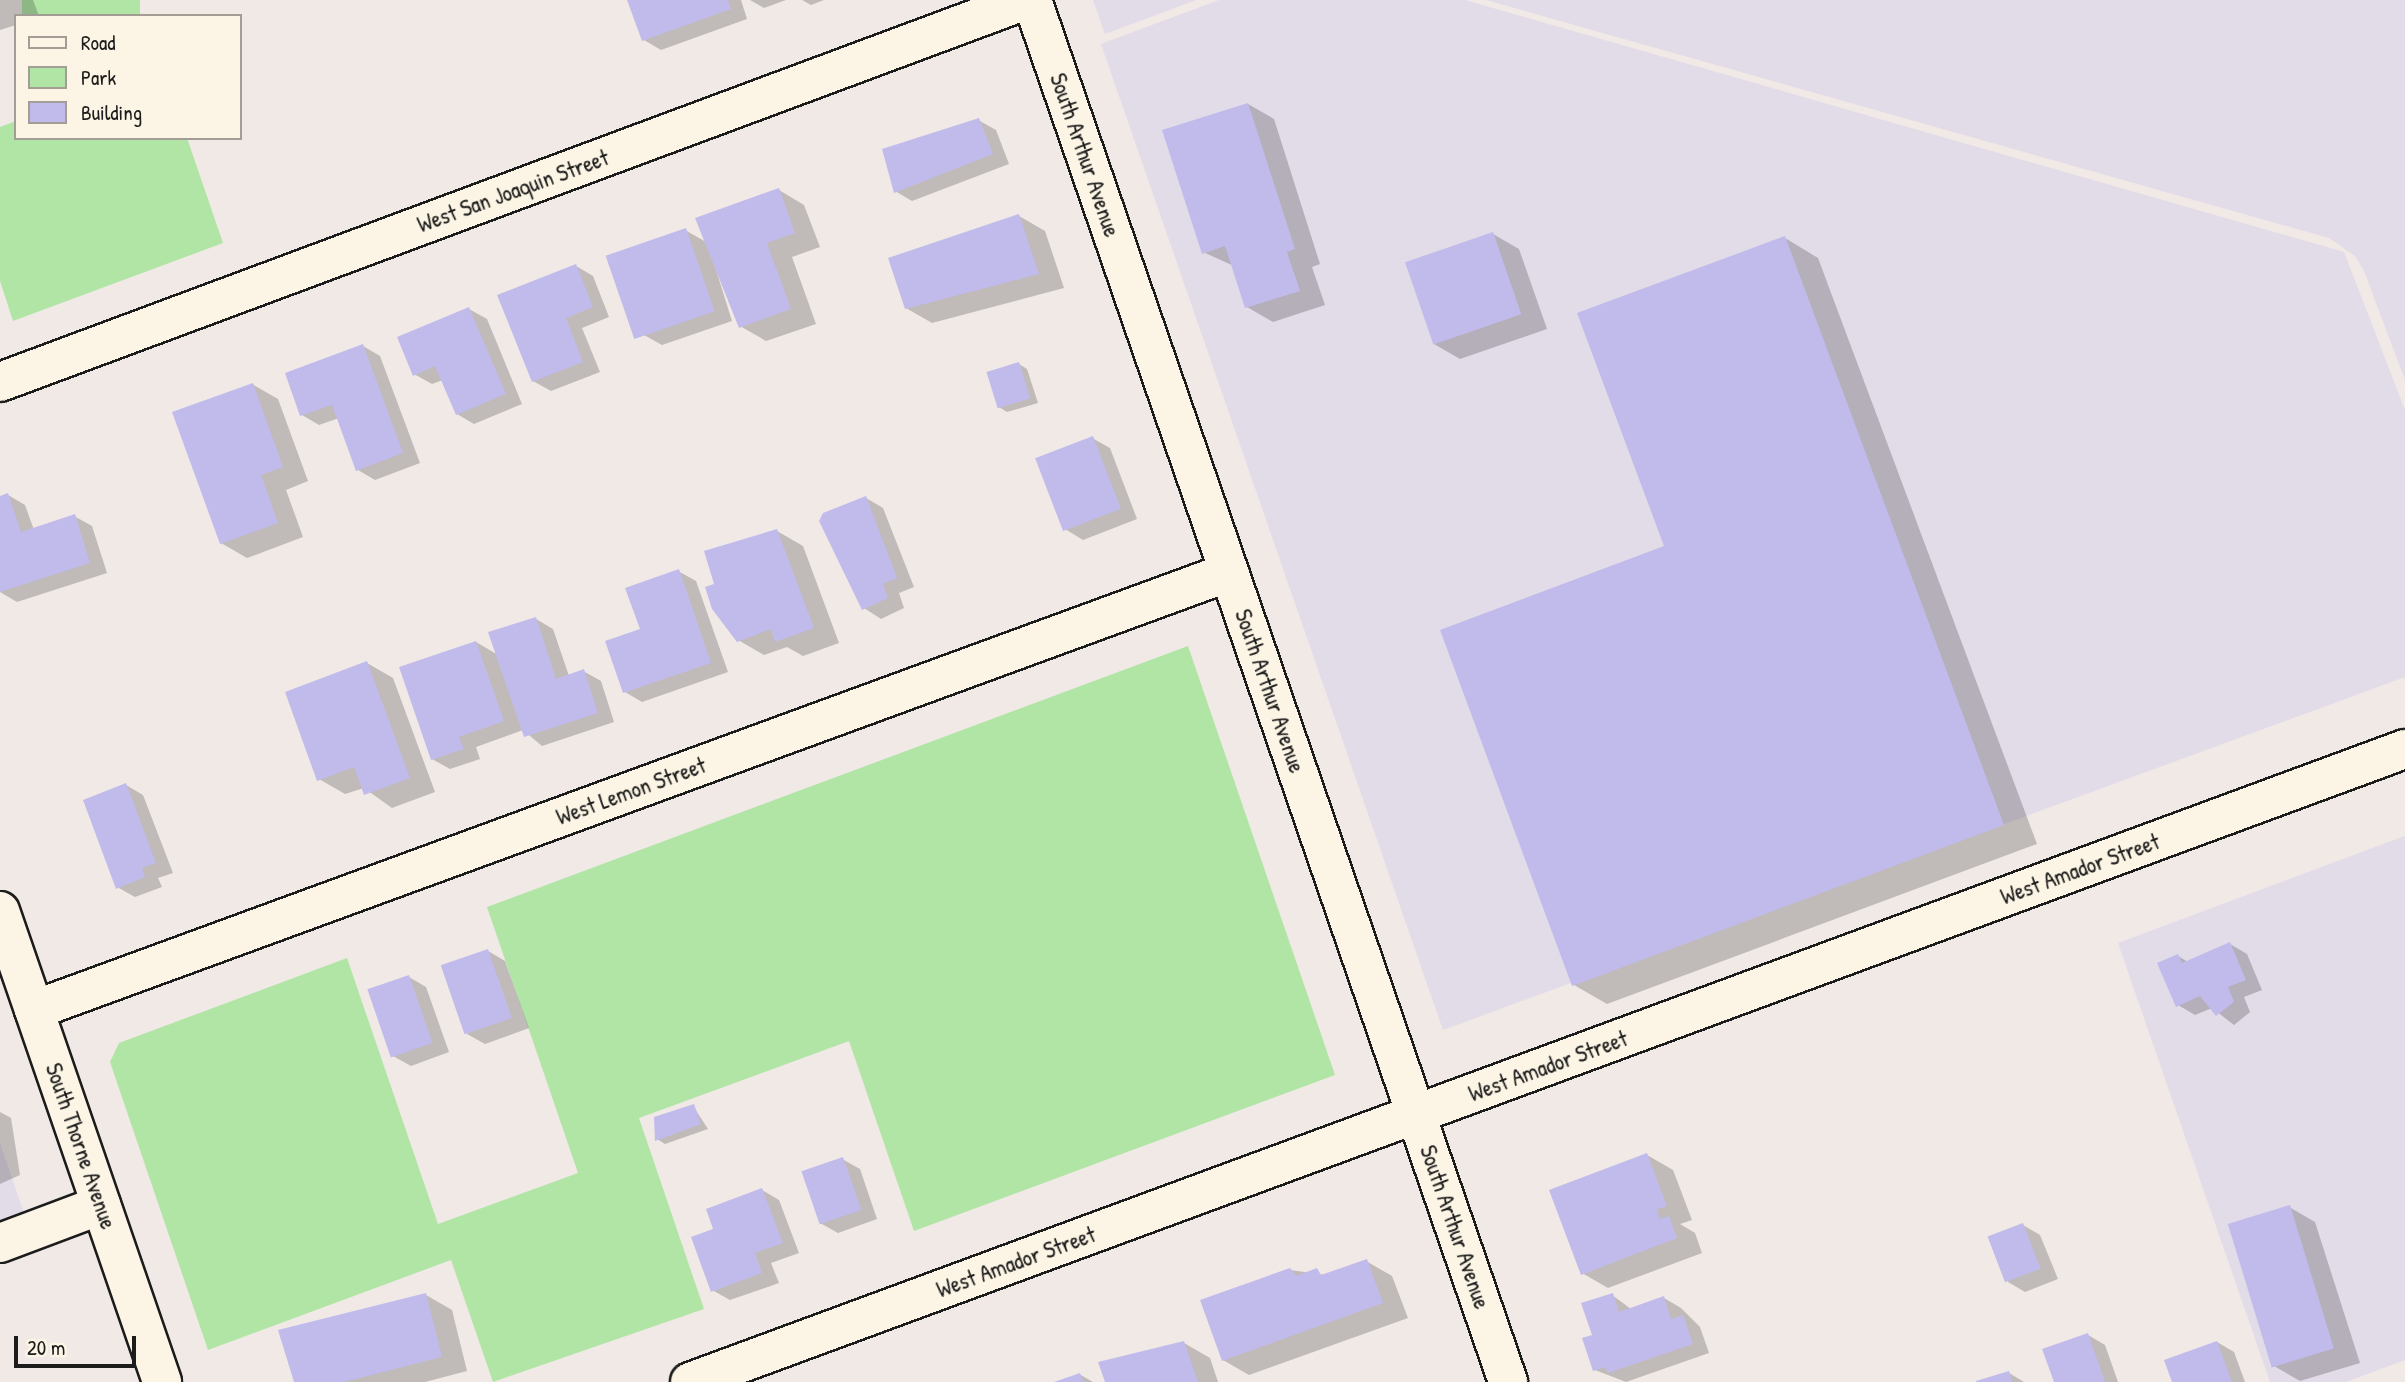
<!DOCTYPE html>
<html>
<head>
<meta charset="utf-8">
<style>
	body { margin:0 }
	#map { position:relative; width:2405px; height:1382px; overflow:hidden; background:#f0e9e6; font-family:"Patrick Hand",sans-serif }
	div>[style] { position:absolute }
	.built>* { inset:0; background:#e2dbe8 }
	.green>* { inset:0; background:#b1e5a6; transform-origin:0 0 }
	.shadow>* { inset:0; background:#0003 }
	.building>* { inset:0; background:#c1bbec; transform-origin:0 0 }
	.roads { filter:drop-shadow(2px 0 #1c1c1c) drop-shadow(-2px 0 #1c1c1c) drop-shadow(0 2px #1c1c1c) drop-shadow(0 -2px #1c1c1c) }
	.minor>* { height:38px; margin:-19px; padding:0 19px; transform-origin:19px; border-radius:19px; background:#fcf5e5 }
	.major>* { height:38px; margin:-19px; padding:0 19px; transform-origin:19px; border-radius:19px; background:#fcf5e5 }
	span { translate:-50% -50%; white-space:nowrap; text-align:center; line-height:1.15; -webkit-text-stroke:6px #fcf5e5; paint-order:stroke }
	.street-label { font-size:23px; color:#1c1c1c }
	.legend { position:absolute; left:14px; top:14px; width:228px; height:126px; box-sizing:border-box; background:#fcf5e5; border:2px solid #a29e95; margin:0; padding:9px 12px; list-style:none; font-size:21px; color:#1c1c1c }
	.legend li { display:flex; align-items:center; gap:14px; height:35px }
	.legend b { width:35px; border:2px solid #a29e95 }
	.scale { position:absolute; left:14px; top:1336px; width:122px; height:32px; box-sizing:border-box; border:4px solid #1c1c1c; border-top:0; padding-left:9px; font-size:21px; line-height:24px; white-space:nowrap; color:#1c1c1c; -webkit-text-stroke:5px #fcf5e5; paint-order:stroke }
</style>
</head>
<body>
<div id="map">
	<div class="built">
		<i style="clip-path:polygon(1093px 0,1196px 0,1105px 34px)"></i>
		<i style="clip-path:polygon(1219px 0,1465px 0,2344px 252px,2405px 410px,2405px 677px,1443px 1030px,1101px 44px)"></i>
		<i style="clip-path:polygon(1486px 0,2405px 0,2405px 380px,2364px 271px,2355px 256px,2329px 238px)"></i>
		<i style="clip-path:polygon(2405px 836px,2405px 1360px,2346px 1382px,2270px 1382px,2118px 943px)"></i>
		<i style="clip-path:polygon(0 1143px,26px 1219px,0 1228px)"></i>
	</div>
	<div class="green">
		<i style="left:22px;top:0;width:118px;height:17px"></i>
		<i style="clip-path:polygon(16px 121px,16px 138px,187px 138px,223px 243px,13px 321px,0 281px,0 127px)"></i>
		<i style="clip-path:polygon(1188px 646px,1335px 1075px,914px 1231px,849px 1041px,639px 1118px,704px 1309px,493px 1382px,451px 1260px,208px 1350px,110px 1062px,119px 1043px,347px 958px,438px 1224px,578px 1173px,487px 907px)"></i>
	</div>
	<div class="shadow">
		<i style="clip-path:polygon(0 0,33px 0,39px 16px,16px 16px,16px 25px,0 30px)"></i>
		<i style="clip-path:polygon(629px 0,741px 0,747px 19px,661px 50px,644px 40px)"></i>
		<i style="clip-path:polygon(750px 0,786px 0,764px 8px)"></i>
		<i style="clip-path:polygon(802px 0,824px 0,811px 5px)"></i>
		<i style="clip-path:polygon(1248px 104px,1274px 119px,1320px 264px,1312px 267px,1325px 305px,1273px 322px,1247px 307px,1234px 266px,1203px 252px)"></i>
		<i style="clip-path:polygon(978px 120px,996px 130px,1009px 164px,912px 201px,895px 191px)"></i>
		<i style="clip-path:polygon(779px 190px,804px 205px,820px 247px,792px 257px,816px 324px,766px 341px,740px 326px,712px 257px,732px 321px,662px 345px,644px 335px,608px 257px,685px 230px,706px 242px)"></i>
		<i style="clip-path:polygon(1019px 216px,1045px 231px,1064px 288px,932px 323px,906px 308px)"></i>
		<i style="clip-path:polygon(1493px 234px,1519px 249px,1547px 329px,1460px 359px,1434px 344px)"></i>
		<i style="clip-path:polygon(1785px 238px,1818px 258px,2037px 844px,1607px 1004px,1574px 985px,1667px 547px)"></i>
		<i style="clip-path:polygon(576px 266px,593px 276px,609px 317px,582px 328px,600px 372px,551px 391px,533px 381px)"></i>
		<i style="clip-path:polygon(469px 309px,487px 319px,522px 404px,474px 424px,457px 414px,443px 380px,432px 384px,414px 374px)"></i>
		<i style="clip-path:polygon(363px 346px,380px 356px,420px 463px,375px 480px,358px 470px,339px 418px,319px 425px,302px 415px)"></i>
		<i style="clip-path:polygon(1019px 364px,1027px 369px,1038px 403px,1007px 412px,999px 407px)"></i>
		<i style="clip-path:polygon(252px 384px,278px 399px,308px 481px,286px 490px,303px 537px,247px 558px,221px 543px)"></i>
		<i style="clip-path:polygon(1092px 438px,1110px 448px,1137px 519px,1083px 540px,1065px 529px)"></i>
		<i style="clip-path:polygon(8px 495px,25px 505px,34px 530px,74px 516px,92px 526px,107px 573px,17px 602px,0 592px,0 498px)"></i>
		<i style="clip-path:polygon(866px 498px,883px 508px,914px 587px,899px 593px,904px 608px,881px 619px,864px 608px)"></i>
		<i style="clip-path:polygon(777px 531px,803px 546px,839px 643px,803px 656px,787px 647px,764px 655px,738px 640px,716px 586px)"></i>
		<i style="clip-path:polygon(678px 571px,696px 581px,728px 672px,642px 702px,625px 692px,642px 630px)"></i>
		<i style="clip-path:polygon(536px 619px,553px 629px,569px 676px,583px 671px,601px 681px,614px 722px,542px 746px,523px 730px,476px 747px,480px 759px,450px 769px,432px 759px,476px 642px,498px 655px)"></i>
		<i style="clip-path:polygon(367px 663px,393px 678px,435px 792px,392px 808px,364px 788px,345px 794px,319px 779px)"></i>
		<i style="clip-path:polygon(126px 785px,143px 795px,173px 873px,158px 878px,162px 887px,135px 897px,117px 887px)"></i>
		<i style="clip-path:polygon(2230px 944px,2247px 954px,2262px 990px,2244px 997px,2250px 1012px,2234px 1025px,2212px 1008px,2195px 1015px,2178px 1005px,2178px 956px,2188px 962px)"></i>
		<i style="clip-path:polygon(488px 951px,505px 961px,529px 1028px,485px 1044px,467px 1034px)"></i>
		<i style="clip-path:polygon(409px 977px,426px 987px,449px 1052px,411px 1066px,393px 1056px)"></i>
		<i style="clip-path:polygon(693px 1106px,708px 1129px,665px 1144px,657px 1139px,655px 1119px)"></i>
		<i style="clip-path:polygon(0 1112px,11px 1118px,20px 1175px,0 1184px)"></i>
		<i style="clip-path:polygon(1647px 1155px,1673px 1170px,1692px 1220px,1680px 1224px,1695px 1233px,1702px 1253px,1608px 1288px,1582px 1273px)"></i>
		<i style="clip-path:polygon(842px 1159px,860px 1169px,877px 1219px,838px 1233px,820px 1223px)"></i>
		<i style="clip-path:polygon(762px 1190px,779px 1200px,799px 1253px,771px 1263px,779px 1283px,730px 1300px,712px 1290px,715px 1230px)"></i>
		<i style="clip-path:polygon(2289px 1207px,2315px 1222px,2360px 1363px,2300px 1381px,2274px 1366px)"></i>
		<i style="clip-path:polygon(2023px 1225px,2040px 1235px,2058px 1279px,2025px 1292px,2008px 1282px)"></i>
		<i style="clip-path:polygon(1366px 1261px,1392px 1276px,1408px 1318px,1249px 1375px,1223px 1360px,1290px 1270px,1326px 1275px)"></i>
		<i style="clip-path:polygon(426px 1295px,452px 1310px,467px 1371px,425px 1382px,297px 1382px)"></i>
		<i style="clip-path:polygon(1612px 1295px,1631px 1309px,1664px 1298px,1681px 1308px,1700px 1327px,1709px 1353px,1626px 1382px,1595px 1370px,1594px 1336px)"></i>
		<i style="clip-path:polygon(2088px 1335px,2105px 1345px,2118px 1382px,2056px 1382px)"></i>
		<i style="clip-path:polygon(2217px 1342px,2234px 1352px,2245px 1382px,2173px 1382px)"></i>
		<i style="clip-path:polygon(1184px 1343px,1210px 1358px,1218px 1382px,1106px 1382px,1100px 1363px)"></i>
		<i style="clip-path:polygon(2009px 1373px,2024px 1382px,1980px 1382px)"></i>
		<i style="clip-path:polygon(1079px 1374px,1093px 1382px,1058px 1382px)"></i>
	</div>
	<div class="building">
		<i style="clip-path:polygon(627px 0,728px 0,731px 9px,642px 41px)"></i>
		<i style="clip-path:polygon(1248px 103px,1295px 249px,1287px 252px,1300px 291px,1245px 308px,1225px 246px,1202px 254px,1162px 130px)"></i>
		<i style="clip-path:polygon(979px 118px,993px 154px,894px 193px,882px 149px)"></i>
		<i style="clip-path:polygon(779px 188px,795px 233px,767px 243px,791px 309px,739px 328px,695px 218px)"></i>
		<i style="clip-path:polygon(1019px 214px,1039px 274px,905px 309px,888px 258px)"></i>
		<i style="left:686px;top:228px;width:88px;height:85px;rotate:71deg"></i>
		<i style="left:1493px;top:232px;width:87px;height:93px;rotate:71deg"></i>
		<i style="clip-path:polygon(1785px 236px,2004px 825px,1572px 986px,1440px 630px,1664px 546px,1577px 313px)"></i>
		<i style="clip-path:polygon(576px 264px,593px 307px,566px 318px,583px 362px,532px 382px,497px 295px)"></i>
		<i style="clip-path:polygon(469px 307px,506px 394px,456px 415px,435px 366px,413px 376px,397px 337px)"></i>
		<i style="clip-path:polygon(363px 344px,403px 453px,356px 471px,332px 405px,300px 416px,285px 373px)"></i>
		<i style="left:1019px;top:362px;width:38px;height:34px;rotate:73deg"></i>
		<i style="clip-path:polygon(253px 383px,283px 467px,261px 475px,278px 523px,220px 544px,172px 412px)"></i>
		<i style="left:1093px;top:436px;width:78px;height:62px;rotate:69deg"></i>
		<i style="clip-path:polygon(8px 493px,21px 532px,75px 514px,90px 563px,0 592px,0 496px)"></i>
		<i style="clip-path:polygon(866px 496px,897px 578px,883px 584px,888px 598px,862px 610px,819px 521px,823px 513px)"></i>
		<i style="clip-path:polygon(777px 529px,814px 628px,775px 642px,771px 629px,737px 642px,712px 609px,705px 587px,714px 584px,704px 551px)"></i>
		<i style="clip-path:polygon(679px 569px,711px 663px,623px 693px,605px 641px,640px 629px,625px 588px)"></i>
		<i style="clip-path:polygon(536px 617px,556px 679px,584px 669px,598px 713px,524px 737px,488px 632px)"></i>
		<i style="clip-path:polygon(476px 641px,504px 721px,459px 737px,464px 749px,431px 760px,399px 667px)"></i>
		<i style="clip-path:polygon(367px 661px,410px 778px,364px 795px,354px 767px,317px 781px,285px 692px)"></i>
		<i style="clip-path:polygon(126px 783px,156px 863px,142px 868px,145px 877px,116px 889px,83px 800px)"></i>
		<i style="clip-path:polygon(2230px 942px,2246px 980px,2228px 987px,2234px 1002px,2216px 1016px,2200px 996px,2176px 1007px,2157px 963px,2178px 954px,2182px 963px)"></i>
		<i style="left:488px;top:949px;width:73px;height:50px;rotate:71deg"></i>
		<i style="left:409px;top:975px;width:72px;height:44px;rotate:71deg"></i>
		<i style="clip-path:polygon(694px 1104px,701px 1124px,655px 1141px,654px 1117px)"></i>
		<i style="clip-path:polygon(1647px 1153px,1667px 1206px,1657px 1209px,1660px 1219px,1669px 1216px,1677px 1238px,1581px 1275px,1549px 1190px)"></i>
		<i style="left:843px;top:1157px;width:56px;height:44px;rotate:71deg"></i>
		<i style="clip-path:polygon(762px 1188px,783px 1243px,755px 1253px,762px 1273px,711px 1292px,691px 1237px,713px 1229px,706px 1209px)"></i>
		<i style="left:2290px;top:1205px;width:150px;height:65px;rotate:73deg"></i>
		<i style="left:2023px;top:1223px;width:49px;height:38px;rotate:69deg"></i>
		<i style="clip-path:polygon(1367px 1259px,1383px 1303px,1222px 1361px,1200px 1300px,1290px 1268px,1296px 1276px,1317px 1268px,1321px 1275px)"></i>
		<i style="clip-path:polygon(426px 1293px,442px 1357px,344px 1382px,294px 1382px,278px 1330px)"></i>
		<i style="clip-path:polygon(1613px 1293px,1619px 1312px,1664px 1296px,1671px 1319px,1683px 1315px,1693px 1344px,1608px 1373px,1605px 1367px,1593px 1371px,1582px 1338px,1592px 1335px,1581px 1303px)"></i>
		<i style="clip-path:polygon(2088px 1333px,2105px 1382px,2054px 1382px,2042px 1349px)"></i>
		<i style="clip-path:polygon(1184px 1341px,1198px 1382px,1105px 1382px,1098px 1362px)"></i>
		<i style="clip-path:polygon(2217px 1341px,2232px 1382px,2172px 1382px,2164px 1360px)"></i>
		<i style="clip-path:polygon(2009px 1371px,2012px 1382px,1976px 1382px,1976px 1381px)"></i>
		<i style="clip-path:polygon(1080px 1373px,1083px 1382px,1054px 1382px)"></i>
	</div>
	<div class="roads">
		<div class="minor">
			<i style="left:1032px;top:0;width:1462px;rotate:70.99deg"></i>
			<i style="left:0;top:382px;width:1095px;rotate:-20.42deg"></i>
			<i style="left:34px;top:1010px;width:1273px;rotate:-20.13deg"></i>
			<i style="left:0;top:1243px;width:108px;rotate:-20.6deg"></i>
		</div>
		<div class="major">
			<i style="left:0;top:911px;width:498px;rotate:71deg"></i>
			<i style="left:690px;top:1382px;width:1828px;rotate:-20.26deg"></i>
		</div>
	</div>
	<div class="street-label">
		<span style="left:1085px;top:155px;rotate:71deg">South Arthur Avenue</span>
		<span style="left:513px;top:191px;rotate:-20deg">West San Joaquin Street</span>
		<span style="left:1270px;top:691px;rotate:71deg">South Arthur Avenue</span>
		<span style="left:631px;top:791px;rotate:-20deg">West Lemon Street</span>
		<span style="left:2080px;top:869px;rotate:-20deg">West Amador Street</span>
		<span style="left:1548px;top:1066px;rotate:-20deg">West Amador Street</span>
		<span style="left:81px;top:1146px;rotate:71deg">South Thorne Avenue</span>
		<span style="left:1455px;top:1227px;rotate:71deg">South Arthur Avenue</span>
		<span style="left:1016px;top:1262px;rotate:-20deg">West Amador Street</span>
	</div>
	<ul class="legend">
	<li><b style="height:9px;background:#fcf5e5"></b>Road</li>
	<li><b style="height:19px;background:#b1e5a6"></b>Park</li>
	<li><b style="height:19px;background:#c1bbec"></b>Building</li>
	</ul>
	<div class="scale">20 m</div>
</div>
</body>
</html>
